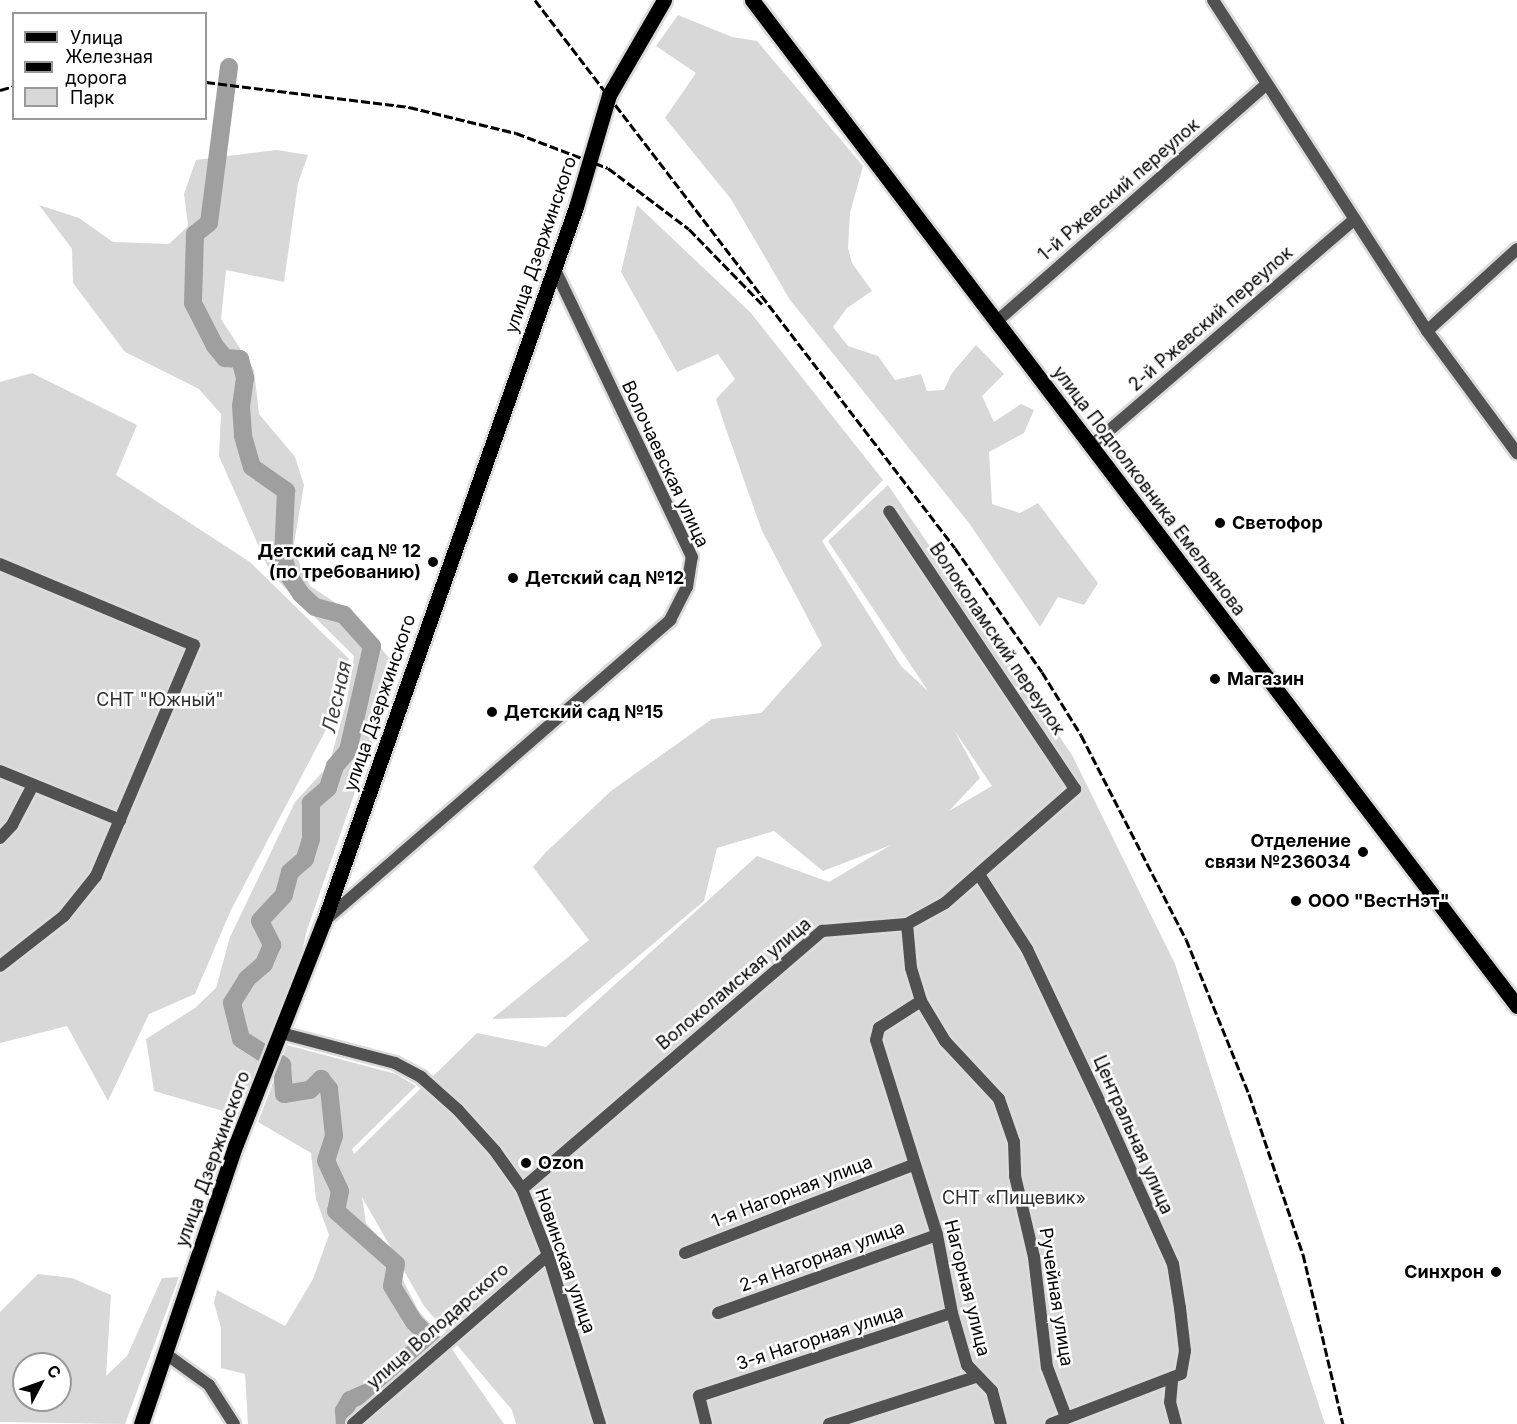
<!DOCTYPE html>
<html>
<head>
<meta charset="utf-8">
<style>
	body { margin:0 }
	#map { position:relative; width:1517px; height:1424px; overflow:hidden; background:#fff; font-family:Inter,sans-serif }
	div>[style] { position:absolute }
	.green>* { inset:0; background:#d8d8d8 }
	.river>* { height:18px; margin:-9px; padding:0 9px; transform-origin:9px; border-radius:9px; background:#9f9f9f }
	.roads { filter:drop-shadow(2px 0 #dbdbdb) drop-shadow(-2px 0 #dbdbdb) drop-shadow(0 2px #dbdbdb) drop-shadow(0 -2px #dbdbdb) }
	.street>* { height:12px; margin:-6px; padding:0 6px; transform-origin:6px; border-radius:6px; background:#515151 }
	.primary>* { height:15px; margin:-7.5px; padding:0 7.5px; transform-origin:7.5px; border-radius:7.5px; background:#000 }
	.rail>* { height:3px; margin-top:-1.5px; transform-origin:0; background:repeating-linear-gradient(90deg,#000 0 9px,transparent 0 12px) }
	.dots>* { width:16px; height:16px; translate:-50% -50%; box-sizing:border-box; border:3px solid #fff; border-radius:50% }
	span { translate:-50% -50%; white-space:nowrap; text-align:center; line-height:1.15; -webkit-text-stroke:5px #fff; paint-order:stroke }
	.street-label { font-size:18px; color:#000 }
	.poi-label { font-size:18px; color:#000; font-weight:700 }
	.left { translate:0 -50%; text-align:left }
	.right { translate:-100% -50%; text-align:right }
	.park-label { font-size:18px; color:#2f2f2f }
	.water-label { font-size:20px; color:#404040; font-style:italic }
	.legend { position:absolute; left:12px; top:12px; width:195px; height:108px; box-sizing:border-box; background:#fff; border:2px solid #999; margin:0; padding:8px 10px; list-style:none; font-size:18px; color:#000 }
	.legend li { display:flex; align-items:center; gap:12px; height:30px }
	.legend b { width:30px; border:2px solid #999 }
	.north { position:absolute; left:12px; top:1352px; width:60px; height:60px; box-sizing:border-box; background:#fff; border:2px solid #999; border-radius:50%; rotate:49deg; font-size:16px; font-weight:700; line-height:24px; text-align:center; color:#000 }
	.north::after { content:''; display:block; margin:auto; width:21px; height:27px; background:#000; clip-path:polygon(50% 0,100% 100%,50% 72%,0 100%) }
</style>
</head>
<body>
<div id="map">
	<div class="green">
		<i style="clip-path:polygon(678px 15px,732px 37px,757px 41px,863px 166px,850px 213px,848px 248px,852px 263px,872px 291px,847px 308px,833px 327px,848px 346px,878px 356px,895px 380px,921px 374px,927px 391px,944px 390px,952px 373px,976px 345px,1004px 374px,982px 396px,994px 422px,1021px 404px,1034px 410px,1024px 433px,989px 452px,992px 504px,1020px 513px,1038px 503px,1098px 583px,1084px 605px,1058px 597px,1040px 627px,969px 523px,790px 300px,731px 199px,665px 118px,696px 73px,656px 46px)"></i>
		<i style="clip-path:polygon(277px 150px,308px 155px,298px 183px,284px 282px,226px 270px,221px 319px,254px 370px,259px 414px,295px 457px,304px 485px,293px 549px,310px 586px,348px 611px,398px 668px,307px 930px,298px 969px,237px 1115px,154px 1091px,146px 1039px,195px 1008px,216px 988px,230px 937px,295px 802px,329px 765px,347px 700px,354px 656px,271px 574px,219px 456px,221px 414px,199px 389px,125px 352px,73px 283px,72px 249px,39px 205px,79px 218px,113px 242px,169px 244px,188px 226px,184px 194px,196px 160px)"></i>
		<i style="clip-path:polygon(evenodd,637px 205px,751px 313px,883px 480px,822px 541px,901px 666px,928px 691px,828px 541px,888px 485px,1072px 755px,1175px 964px,1325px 1424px,516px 1424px,512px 1410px,424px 1306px,362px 1197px,366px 1223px,386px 1246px,418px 1310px,454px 1352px,504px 1424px,248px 1424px,245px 1374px,221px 1368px,221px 1328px,214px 1303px,217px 1290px,285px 1326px,313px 1279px,329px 1235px,316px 1199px,311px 1153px,258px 1122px,287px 1045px,396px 1074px,416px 1086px,352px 1149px,354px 1154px,477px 1033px,546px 1047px,757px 856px,829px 882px,891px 845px,823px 871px,774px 831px,717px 848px,704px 901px,566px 1017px,492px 1019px,589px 940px,533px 867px,545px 853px,611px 791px,712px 719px,761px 713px,822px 645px,762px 531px,726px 429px,716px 399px,735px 379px,718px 354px,677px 372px,621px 272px,637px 205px,954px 730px,992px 786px,949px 811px,980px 778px,954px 730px)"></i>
		<i style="clip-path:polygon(32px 373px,137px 425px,116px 475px,250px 562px,349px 659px,330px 722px,231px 910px,195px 994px,149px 1014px,108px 1101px,67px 1026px,0 1043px,0 382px)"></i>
		<i style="clip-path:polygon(evenodd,38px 1274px,72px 1278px,111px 1295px,106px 1376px,127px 1356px,162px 1278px,179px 1277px,125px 1424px,0 1422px,0 1312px,38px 1274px,24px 1364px,60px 1364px,60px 1400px,24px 1400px,24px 1364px)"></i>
	</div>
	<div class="river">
		<i style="left:229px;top:67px;width:157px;rotate:97.3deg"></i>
		<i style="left:209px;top:223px;width:18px;rotate:142deg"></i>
		<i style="left:195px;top:234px;width:69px;rotate:91.7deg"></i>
		<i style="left:193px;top:303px;width:48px;rotate:62.9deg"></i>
		<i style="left:215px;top:346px;width:16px;rotate:50deg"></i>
		<i style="left:225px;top:358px;width:15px;rotate:4deg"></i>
		<i style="left:240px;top:359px;width:20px;rotate:75deg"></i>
		<i style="left:245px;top:378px;width:28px;rotate:98deg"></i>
		<i style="left:241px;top:406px;width:30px;rotate:86deg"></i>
		<i style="left:243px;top:436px;width:32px;rotate:74deg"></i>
		<i style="left:252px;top:467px;width:42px;rotate:35.2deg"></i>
		<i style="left:286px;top:491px;width:66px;rotate:92.6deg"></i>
		<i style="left:283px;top:557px;width:20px;rotate:72deg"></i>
		<i style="left:289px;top:576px;width:22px;rotate:56deg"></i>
		<i style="left:301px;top:594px;width:19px;rotate:43deg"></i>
		<i style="left:315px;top:607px;width:30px;rotate:15deg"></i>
		<i style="left:344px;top:615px;width:42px;rotate:47.9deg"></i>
		<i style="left:372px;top:646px;width:108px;rotate:102.9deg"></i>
		<i style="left:348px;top:751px;width:20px;rotate:131deg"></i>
		<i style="left:335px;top:766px;width:23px;rotate:108deg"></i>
		<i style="left:328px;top:788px;width:23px;rotate:139deg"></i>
		<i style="left:311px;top:803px;width:36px;rotate:90deg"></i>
		<i style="left:311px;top:839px;width:21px;rotate:107deg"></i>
		<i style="left:305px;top:859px;width:20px;rotate:139deg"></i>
		<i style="left:290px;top:872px;width:24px;rotate:105deg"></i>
		<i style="left:284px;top:895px;width:35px;rotate:133deg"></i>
		<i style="left:260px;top:921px;width:27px;rotate:63deg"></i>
		<i style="left:272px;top:945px;width:21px;rotate:113deg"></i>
		<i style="left:264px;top:964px;width:23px;rotate:139deg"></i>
		<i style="left:247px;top:979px;width:28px;rotate:122deg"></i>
		<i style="left:232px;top:1003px;width:37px;rotate:76deg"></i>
		<i style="left:241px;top:1039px;width:49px;rotate:32.4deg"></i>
		<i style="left:282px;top:1065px;width:29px;rotate:86deg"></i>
		<i style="left:284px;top:1094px;width:26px;rotate:-9deg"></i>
		<i style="left:310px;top:1090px;width:16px;rotate:-45deg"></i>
		<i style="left:321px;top:1079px;width:13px;rotate:51deg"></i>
		<i style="left:329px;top:1089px;width:47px;rotate:83.9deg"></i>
		<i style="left:334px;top:1136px;width:26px;rotate:108deg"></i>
		<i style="left:326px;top:1161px;width:33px;rotate:65deg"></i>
		<i style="left:340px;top:1191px;width:20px;rotate:101deg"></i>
		<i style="left:336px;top:1211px;width:80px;rotate:41.5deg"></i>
		<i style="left:396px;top:1264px;width:22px;rotate:100deg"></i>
		<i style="left:392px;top:1286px;width:42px;rotate:58.6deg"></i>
		<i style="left:414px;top:1322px;width:24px;rotate:45deg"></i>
		<i style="left:431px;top:1339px;width:36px;rotate:142deg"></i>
		<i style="left:403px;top:1361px;width:29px;rotate:126deg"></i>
		<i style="left:386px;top:1384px;width:39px;rotate:156deg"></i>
		<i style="left:350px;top:1400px;width:13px;rotate:119deg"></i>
		<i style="left:344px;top:1411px;width:13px;rotate:86deg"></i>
	</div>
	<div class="roads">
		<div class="street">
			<i style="left:1213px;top:0;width:394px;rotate:57.1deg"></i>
			<i style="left:1427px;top:331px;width:152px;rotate:53.6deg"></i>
			<i style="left:996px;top:322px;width:359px;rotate:-41.3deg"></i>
			<i style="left:1427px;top:331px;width:122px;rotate:-42.3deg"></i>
			<i style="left:1091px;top:446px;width:348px;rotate:-40.7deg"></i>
			<i style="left:0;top:564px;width:210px;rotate:22.7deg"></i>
			<i style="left:194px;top:645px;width:251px;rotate:113deg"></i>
			<i style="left:96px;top:876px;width:51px;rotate:128.7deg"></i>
			<i style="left:64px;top:916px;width:81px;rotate:142deg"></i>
			<i style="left:0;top:771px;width:130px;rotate:22.2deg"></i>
			<i style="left:0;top:838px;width:18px;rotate:-47deg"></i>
			<i style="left:12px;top:825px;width:45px;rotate:-62.3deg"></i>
			<i style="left:980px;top:876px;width:87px;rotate:57.2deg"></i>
			<i style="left:1027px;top:949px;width:177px;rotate:64.6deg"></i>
			<i style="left:1103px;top:1109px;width:170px;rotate:65.7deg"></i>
			<i style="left:1173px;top:1264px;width:45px;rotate:81deg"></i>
			<i style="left:1180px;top:1308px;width:43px;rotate:83.4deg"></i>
			<i style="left:1185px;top:1351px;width:23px;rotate:100deg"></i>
			<i style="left:1181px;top:1374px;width:139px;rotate:159deg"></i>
			<i style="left:324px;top:921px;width:459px;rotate:-41deg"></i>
			<i style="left:670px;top:620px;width:37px;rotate:-63deg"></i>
			<i style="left:687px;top:587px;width:30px;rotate:-81deg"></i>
			<i style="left:692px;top:557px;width:320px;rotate:-115.5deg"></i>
			<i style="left:907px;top:924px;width:44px;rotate:84.8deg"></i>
			<i style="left:911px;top:968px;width:34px;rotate:73deg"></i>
			<i style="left:921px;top:1001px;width:47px;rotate:59deg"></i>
			<i style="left:945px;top:1041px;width:79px;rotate:47deg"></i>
			<i style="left:999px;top:1099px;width:46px;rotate:70.8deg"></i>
			<i style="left:1014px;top:1142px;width:34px;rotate:88deg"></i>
			<i style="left:1015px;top:1176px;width:83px;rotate:76.8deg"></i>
			<i style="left:1034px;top:1257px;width:111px;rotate:83.3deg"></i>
			<i style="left:1047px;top:1367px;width:53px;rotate:69.2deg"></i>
			<i style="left:921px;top:1001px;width:50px;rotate:147.3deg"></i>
			<i style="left:879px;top:1028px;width:12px;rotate:104deg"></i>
			<i style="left:876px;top:1040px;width:204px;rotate:72.6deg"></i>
			<i style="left:937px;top:1235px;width:79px;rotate:79.1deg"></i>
			<i style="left:952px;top:1313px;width:54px;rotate:73.9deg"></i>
			<i style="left:967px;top:1365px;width:36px;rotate:46deg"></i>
			<i style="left:992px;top:1391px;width:34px;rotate:75deg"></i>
			<i style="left:281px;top:1033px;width:118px;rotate:14.7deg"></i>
			<i style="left:395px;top:1063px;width:30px;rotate:28deg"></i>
			<i style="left:421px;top:1077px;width:50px;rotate:41.7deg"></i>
			<i style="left:458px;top:1110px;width:55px;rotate:47.9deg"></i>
			<i style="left:495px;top:1151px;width:47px;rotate:54.6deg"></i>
			<i style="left:522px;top:1189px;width:71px;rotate:68.5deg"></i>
			<i style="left:548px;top:1255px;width:177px;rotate:72.9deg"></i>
			<i style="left:522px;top:1189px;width:396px;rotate:-40.7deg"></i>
			<i style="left:822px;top:931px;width:85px;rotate:-4.7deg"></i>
			<i style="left:907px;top:924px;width:43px;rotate:-28.9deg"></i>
			<i style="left:945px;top:903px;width:173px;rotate:-41.2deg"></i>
			<i style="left:1075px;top:789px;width:334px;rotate:-123.8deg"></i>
			<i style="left:685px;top:1253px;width:244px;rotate:-21.1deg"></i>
			<i style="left:718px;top:1313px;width:232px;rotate:-19.6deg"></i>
			<i style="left:166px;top:1354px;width:53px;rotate:35.8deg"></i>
			<i style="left:209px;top:1385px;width:46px;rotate:57.3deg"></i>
			<i style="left:1172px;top:1381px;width:21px;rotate:95deg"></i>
			<i style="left:1170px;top:1402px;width:23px;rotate:75deg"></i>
			<i style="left:353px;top:1424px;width:258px;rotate:-40.9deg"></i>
			<i style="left:706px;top:1424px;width:29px;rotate:-104deg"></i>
			<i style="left:699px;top:1396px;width:266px;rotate:-18.2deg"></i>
			<i style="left:829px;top:1424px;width:153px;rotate:-17.8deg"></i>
		</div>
		<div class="primary">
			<i style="left:752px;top:0;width:1264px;rotate:52.75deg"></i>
			<i style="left:141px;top:1424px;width:296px;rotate:-71.3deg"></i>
			<i style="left:236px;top:1144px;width:240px;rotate:-68.5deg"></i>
			<i style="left:324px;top:921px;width:757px;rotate:-70.56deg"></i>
			<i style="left:576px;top:207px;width:117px;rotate:-73.6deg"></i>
			<i style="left:609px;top:95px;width:110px;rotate:-59.9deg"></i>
		</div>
	</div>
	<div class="rail">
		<i style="left:535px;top:0;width:690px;rotate:52.53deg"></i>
		<i style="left:955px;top:548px;width:151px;rotate:54.9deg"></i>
		<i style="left:1042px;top:672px;width:74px;rotate:58.2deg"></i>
		<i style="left:1081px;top:735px;width:229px;rotate:62.8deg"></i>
		<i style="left:1186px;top:939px;width:167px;rotate:67.9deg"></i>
		<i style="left:1249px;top:1094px;width:169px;rotate:71.4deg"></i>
		<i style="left:1303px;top:1254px;width:175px;rotate:76.8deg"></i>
		<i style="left:206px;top:82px;width:205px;rotate:7deg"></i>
		<i style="left:409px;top:107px;width:110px;rotate:13.7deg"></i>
		<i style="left:516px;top:133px;width:98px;rotate:20.8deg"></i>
		<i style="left:608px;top:168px;width:101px;rotate:37deg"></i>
		<i style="left:689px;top:229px;width:105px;rotate:45.8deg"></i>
		<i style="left:0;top:90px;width:15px;rotate:-16deg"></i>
	</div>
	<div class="dots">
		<i style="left:1220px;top:523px;background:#000"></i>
		<i style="left:433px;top:562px;background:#000"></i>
		<i style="left:513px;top:578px;background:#000"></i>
		<i style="left:1215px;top:679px;background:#000"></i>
		<i style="left:492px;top:712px;background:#000"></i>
		<i style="left:1363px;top:852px;background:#000"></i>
		<i style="left:1296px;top:901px;background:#000"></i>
		<i style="left:526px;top:1163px;background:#000"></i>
		<i style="left:1496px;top:1272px;background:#000"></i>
	</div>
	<div class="street-label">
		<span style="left:1119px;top:190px;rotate:-41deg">1-й Ржевский переулок</span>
		<span style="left:541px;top:245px;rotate:-71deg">улица Дзержинского</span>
		<span style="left:1211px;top:319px;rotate:-41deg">2-й Ржевский переулок</span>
		<span style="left:665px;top:464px;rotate:65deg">Волочаевская улица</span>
		<span style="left:1149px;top:491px;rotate:53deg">улица Подполковника Емельянова</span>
		<span style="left:997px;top:639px;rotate:56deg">Волоколамский переулок</span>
		<span style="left:380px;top:703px;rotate:-71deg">улица Дзержинского</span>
		<span style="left:734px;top:984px;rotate:-40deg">Волоколамская улица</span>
		<span style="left:1133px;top:1135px;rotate:66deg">Центральная улица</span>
		<span style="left:213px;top:1159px;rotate:-70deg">улица Дзержинского</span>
		<span style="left:792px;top:1192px;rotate:-21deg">1-я Нагорная улица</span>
		<span style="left:822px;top:1257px;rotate:-20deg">2-я Нагорная улица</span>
		<span style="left:565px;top:1261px;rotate:71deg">Новинская улица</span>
		<span style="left:967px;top:1288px;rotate:76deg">Нагорная улица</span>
		<span style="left:1056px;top:1297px;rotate:81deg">Ручейная улица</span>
		<span style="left:438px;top:1326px;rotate:-41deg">улица Володарского</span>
		<span style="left:820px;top:1338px;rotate:-18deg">3-я Нагорная улица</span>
	</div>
	<div class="poi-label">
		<span class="left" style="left:1232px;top:523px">Светофор</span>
		<span class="right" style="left:421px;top:562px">Детский сад № 12<br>(по требованию)</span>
		<span class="left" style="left:525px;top:578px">Детский сад №12</span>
		<span class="left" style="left:1227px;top:679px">Магазин</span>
		<span class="left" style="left:504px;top:712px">Детский сад №15</span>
		<span class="right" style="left:1351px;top:852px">Отделение<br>связи №236034</span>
		<span class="left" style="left:1308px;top:901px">ООО "ВестНэт"</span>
		<span class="left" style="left:538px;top:1163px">Ozon</span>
		<span class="right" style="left:1484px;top:1272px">Синхрон</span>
	</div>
	<div class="park-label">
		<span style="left:160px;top:700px">СНТ "Южный"</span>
		<span style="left:1014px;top:1198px">СНТ «Пищевик»</span>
	</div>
	<div class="water-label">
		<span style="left:337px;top:697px;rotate:-77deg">Лесная</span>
	</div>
	<ul class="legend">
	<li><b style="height:8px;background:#000"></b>Улица</li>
	<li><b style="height:8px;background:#000"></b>Железная дорога</li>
	<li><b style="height:16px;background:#d8d8d8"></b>Парк</li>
	</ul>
	<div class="north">С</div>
</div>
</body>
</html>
